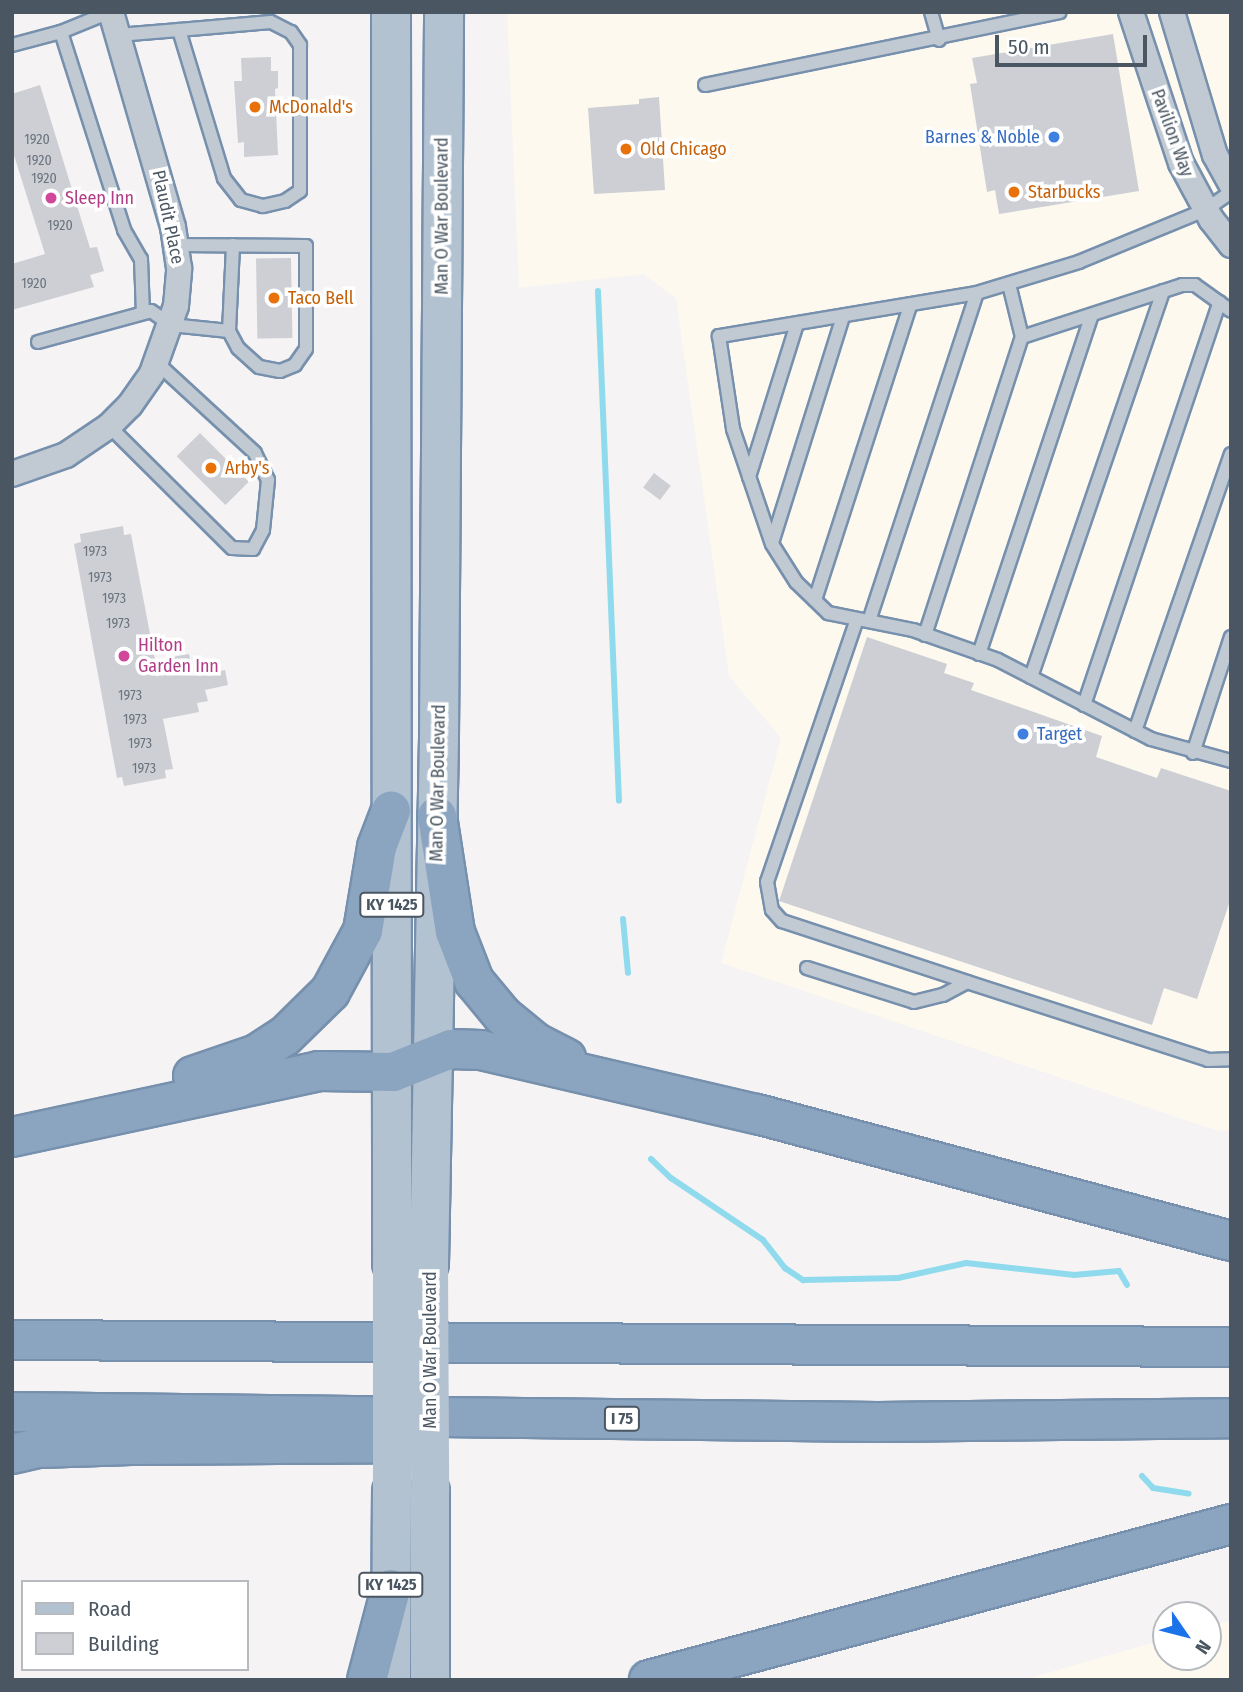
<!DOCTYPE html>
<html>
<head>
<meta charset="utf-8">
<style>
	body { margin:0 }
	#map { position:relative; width:1243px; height:1692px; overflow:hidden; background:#f5f3f3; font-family:"Fira Sans Condensed",sans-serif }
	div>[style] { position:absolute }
	.commercial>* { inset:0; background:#fdf9ef }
	.stream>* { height:6px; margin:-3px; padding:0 3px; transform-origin:3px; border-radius:3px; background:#90daee }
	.building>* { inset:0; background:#cdcfd5; transform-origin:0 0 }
	.roads { filter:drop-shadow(2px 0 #7690ad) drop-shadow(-2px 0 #7690ad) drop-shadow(0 2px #7690ad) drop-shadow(0 -2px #7690ad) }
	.service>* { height:12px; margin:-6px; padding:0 6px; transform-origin:6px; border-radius:6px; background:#c1cad2 }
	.minor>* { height:24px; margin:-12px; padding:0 12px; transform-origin:12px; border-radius:12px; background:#c1cad2 }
	.primary>* { height:38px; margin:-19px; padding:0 19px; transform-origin:19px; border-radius:19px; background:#b3c2d1 }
	.motorway>* { height:38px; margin:-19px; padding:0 19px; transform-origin:19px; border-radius:19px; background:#8ba5c1 }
	.primary-bridge>* { height:38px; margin:-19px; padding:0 19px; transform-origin:19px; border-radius:19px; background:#b3c2d1 }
	.dots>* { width:19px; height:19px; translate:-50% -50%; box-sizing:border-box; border:4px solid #fff; border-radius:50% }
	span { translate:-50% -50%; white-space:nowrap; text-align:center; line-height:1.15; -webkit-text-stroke:7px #fff; paint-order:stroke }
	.number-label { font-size:14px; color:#6b747e }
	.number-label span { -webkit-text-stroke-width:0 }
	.shield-label span { padding:2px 5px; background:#fff; border:2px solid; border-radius:5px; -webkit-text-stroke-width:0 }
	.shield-label { font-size:16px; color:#4a5661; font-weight:700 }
	.food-label { font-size:18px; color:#c56008 }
	.left { translate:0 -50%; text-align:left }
	.street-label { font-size:18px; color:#4a5661 }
	.shop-label { font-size:18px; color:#366cbe }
	.right { translate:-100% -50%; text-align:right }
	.hotel-label { font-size:18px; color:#b23c85 }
	.frame { position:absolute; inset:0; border:14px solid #4a5661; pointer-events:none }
	.legend { position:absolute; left:21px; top:1580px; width:228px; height:91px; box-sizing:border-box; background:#fff; border:2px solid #b7bbc0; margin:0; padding:9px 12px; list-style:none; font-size:21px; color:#4a5661 }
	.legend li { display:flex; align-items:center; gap:14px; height:35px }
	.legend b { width:35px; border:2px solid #b7bbc0 }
	.north { position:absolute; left:1152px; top:1601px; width:70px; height:70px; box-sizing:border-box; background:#fff; border:2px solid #b7bbc0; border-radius:50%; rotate:125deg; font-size:19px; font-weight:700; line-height:28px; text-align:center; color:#4a5661 }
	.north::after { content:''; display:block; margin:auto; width:24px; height:32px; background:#1a73e8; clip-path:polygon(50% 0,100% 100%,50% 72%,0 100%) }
	.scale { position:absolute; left:995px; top:35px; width:152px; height:32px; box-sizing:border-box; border:4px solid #4a5661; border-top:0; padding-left:9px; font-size:21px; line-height:24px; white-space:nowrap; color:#4a5661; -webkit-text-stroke:5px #fff; paint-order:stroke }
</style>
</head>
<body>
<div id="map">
	<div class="commercial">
		<i style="clip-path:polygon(507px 12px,1231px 12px,1231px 1131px,1215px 1130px,721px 963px,781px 738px,729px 676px,676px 298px,643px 274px,519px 288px)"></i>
		<i style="clip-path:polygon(1231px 1621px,1231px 1680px,1023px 1680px,1166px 1639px,1166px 1657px,1208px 1657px,1208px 1627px)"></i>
	</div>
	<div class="stream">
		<i style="left:598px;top:291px;width:510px;rotate:87.64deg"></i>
		<i style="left:623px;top:919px;width:54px;rotate:84.7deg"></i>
		<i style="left:651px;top:1159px;width:28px;rotate:44deg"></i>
		<i style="left:671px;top:1178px;width:111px;rotate:34deg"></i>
		<i style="left:763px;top:1240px;width:36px;rotate:52deg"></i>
		<i style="left:785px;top:1268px;width:22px;rotate:34deg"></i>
		<i style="left:803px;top:1280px;width:95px;rotate:-1.2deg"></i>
		<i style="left:898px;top:1278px;width:70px;rotate:-12.4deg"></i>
		<i style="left:966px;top:1263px;width:109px;rotate:6.3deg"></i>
		<i style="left:1074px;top:1275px;width:45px;rotate:-5.1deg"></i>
		<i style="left:1119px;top:1271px;width:16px;rotate:60deg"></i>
		<i style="left:1142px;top:1476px;width:16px;rotate:47deg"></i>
		<i style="left:1153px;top:1488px;width:36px;rotate:9deg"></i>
	</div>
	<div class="building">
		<i style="clip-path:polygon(1113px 34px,1139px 191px,999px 214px,995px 190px,987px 192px,970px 84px,977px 83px,972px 58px)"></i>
		<i style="clip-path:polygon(271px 57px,271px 71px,278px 71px,278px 88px,275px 89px,278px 155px,244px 157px,244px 142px,238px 143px,234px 81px,242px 81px,241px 58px)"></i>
		<i style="clip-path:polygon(40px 85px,90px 248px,97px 247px,104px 271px,90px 275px,94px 287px,12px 310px,12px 264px,45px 254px,12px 149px,12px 94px)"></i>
		<i style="clip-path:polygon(659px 97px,665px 190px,594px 194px,588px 108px,639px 104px,639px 99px)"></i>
		<i style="left:291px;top:258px;width:80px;height:35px;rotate:89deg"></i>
		<i style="left:200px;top:433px;width:69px;height:33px;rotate:45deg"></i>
		<i style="left:654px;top:473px;width:21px;height:18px;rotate:37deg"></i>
		<i style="clip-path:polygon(123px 526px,124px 535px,131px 534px,155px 660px,189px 654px,191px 664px,199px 662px,202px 675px,225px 670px,228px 685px,205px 690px,208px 701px,197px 703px,199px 712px,163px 719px,173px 769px,165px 770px,166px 778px,124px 786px,122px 777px,117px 778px,74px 544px,81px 542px,80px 534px)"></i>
		<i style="clip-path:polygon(867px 637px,947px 664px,944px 673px,974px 683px,971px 690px,1102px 736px,1096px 757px,1157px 778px,1161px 768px,1231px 791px,1231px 898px,1197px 999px,1164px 988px,1152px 1025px,779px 901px)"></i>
	</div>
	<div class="roads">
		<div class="service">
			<i style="left:110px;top:12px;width:53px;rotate:157.8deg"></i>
			<i style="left:61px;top:32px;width:208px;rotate:72.3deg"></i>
			<i style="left:124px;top:230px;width:34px;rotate:60deg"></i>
			<i style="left:141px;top:259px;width:54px;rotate:87.9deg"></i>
			<i style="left:931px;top:12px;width:29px;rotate:74deg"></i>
			<i style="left:118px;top:35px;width:61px;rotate:-4.7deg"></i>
			<i style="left:179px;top:30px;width:92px;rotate:-5deg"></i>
			<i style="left:271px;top:22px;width:22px;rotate:27deg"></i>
			<i style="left:291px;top:32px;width:16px;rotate:55deg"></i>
			<i style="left:300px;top:45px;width:146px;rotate:90deg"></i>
			<i style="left:300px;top:191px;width:18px;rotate:146deg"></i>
			<i style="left:285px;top:201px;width:23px;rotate:167deg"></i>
			<i style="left:263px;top:206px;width:23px;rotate:-165deg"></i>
			<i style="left:241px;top:200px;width:28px;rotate:-128deg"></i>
			<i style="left:224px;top:178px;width:155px;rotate:-106.9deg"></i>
			<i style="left:12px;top:45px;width:51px;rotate:-14.9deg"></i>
			<i style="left:705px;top:85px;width:362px;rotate:-11.6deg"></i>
			<i style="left:1231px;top:192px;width:32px;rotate:145deg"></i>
			<i style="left:1205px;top:210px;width:136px;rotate:157.6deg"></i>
			<i style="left:1079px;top:262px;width:107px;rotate:163.1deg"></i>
			<i style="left:977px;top:293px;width:262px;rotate:170.5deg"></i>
			<i style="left:719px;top:336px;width:94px;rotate:81.4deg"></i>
			<i style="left:733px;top:429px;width:121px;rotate:71.3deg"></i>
			<i style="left:772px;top:544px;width:45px;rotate:57.7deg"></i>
			<i style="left:796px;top:582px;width:45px;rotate:44.1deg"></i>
			<i style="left:828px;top:613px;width:87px;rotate:11.3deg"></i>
			<i style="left:913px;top:630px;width:90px;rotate:19.4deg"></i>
			<i style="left:998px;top:660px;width:172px;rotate:27.3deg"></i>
			<i style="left:1151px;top:739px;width:83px;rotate:15.4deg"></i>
			<i style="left:176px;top:245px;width:130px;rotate:0.4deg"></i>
			<i style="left:306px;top:246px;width:103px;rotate:90deg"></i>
			<i style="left:306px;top:349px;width:19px;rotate:125deg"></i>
			<i style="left:295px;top:365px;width:16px;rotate:158deg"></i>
			<i style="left:280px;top:371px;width:21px;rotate:-169deg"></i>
			<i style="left:259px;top:367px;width:28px;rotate:-138deg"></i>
			<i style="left:238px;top:348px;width:19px;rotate:-118deg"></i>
			<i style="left:229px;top:331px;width:86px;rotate:-87.3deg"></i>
			<i style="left:1022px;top:337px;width:168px;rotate:-18deg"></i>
			<i style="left:1182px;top:285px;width:13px"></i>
			<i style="left:1195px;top:285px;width:44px;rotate:35.8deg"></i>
			<i style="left:38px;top:342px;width:117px;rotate:-15.3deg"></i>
			<i style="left:151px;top:311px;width:24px;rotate:35deg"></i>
			<i style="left:171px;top:325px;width:58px;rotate:5.9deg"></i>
			<i style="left:109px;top:426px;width:173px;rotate:44.8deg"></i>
			<i style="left:232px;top:548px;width:21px;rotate:3deg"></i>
			<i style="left:253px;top:549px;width:21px;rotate:-62deg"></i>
			<i style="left:263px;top:530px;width:50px;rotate:-84.3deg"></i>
			<i style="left:268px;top:480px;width:30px;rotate:-116deg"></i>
			<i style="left:255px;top:453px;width:133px;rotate:-137.4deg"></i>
			<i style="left:749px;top:477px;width:160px;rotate:-72.6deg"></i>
			<i style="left:772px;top:543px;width:237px;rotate:-72.6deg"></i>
			<i style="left:815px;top:600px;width:309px;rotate:-72.1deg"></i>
			<i style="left:857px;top:619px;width:278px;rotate:108.9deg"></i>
			<i style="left:767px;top:882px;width:28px;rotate:80deg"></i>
			<i style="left:772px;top:910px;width:15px;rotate:48deg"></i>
			<i style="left:782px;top:921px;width:195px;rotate:18.2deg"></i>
			<i style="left:967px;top:982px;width:253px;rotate:17.9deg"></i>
			<i style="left:1208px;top:1060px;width:23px;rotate:-2deg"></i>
			<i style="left:869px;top:621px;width:345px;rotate:-71.8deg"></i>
			<i style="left:925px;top:635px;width:313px;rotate:-72deg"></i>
			<i style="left:1022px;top:337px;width:55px;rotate:-103.8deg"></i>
			<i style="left:979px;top:654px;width:357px;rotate:-71.6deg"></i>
			<i style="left:1031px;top:677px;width:408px;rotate:-71.1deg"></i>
			<i style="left:1084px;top:705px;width:425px;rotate:-71.4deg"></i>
			<i style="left:1135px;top:731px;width:293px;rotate:-70.9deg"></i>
			<i style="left:1193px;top:753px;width:122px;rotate:-71.9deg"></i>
			<i style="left:807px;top:968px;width:112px;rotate:17.6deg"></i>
			<i style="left:914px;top:1002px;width:30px;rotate:-14deg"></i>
			<i style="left:943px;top:995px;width:27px;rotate:-28deg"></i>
		</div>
		<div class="minor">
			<i style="left:1131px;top:12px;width:159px;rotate:71.7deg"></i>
			<i style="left:1181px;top:163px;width:64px;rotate:61.8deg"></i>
			<i style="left:1211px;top:219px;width:33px;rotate:52deg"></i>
			<i style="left:1172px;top:12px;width:149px;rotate:73.3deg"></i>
			<i style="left:1215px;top:155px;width:33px;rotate:61deg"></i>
			<i style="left:12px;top:474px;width:57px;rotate:-19.4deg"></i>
			<i style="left:66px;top:455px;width:52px;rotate:-34deg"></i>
			<i style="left:109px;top:426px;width:30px;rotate:-45deg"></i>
			<i style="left:130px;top:405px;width:39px;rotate:-55deg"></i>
			<i style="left:152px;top:373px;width:71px;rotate:-70.3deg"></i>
			<i style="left:176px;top:306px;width:38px;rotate:-85deg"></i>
			<i style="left:179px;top:268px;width:41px;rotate:-98.3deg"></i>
			<i style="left:173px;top:227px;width:224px;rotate:-106.1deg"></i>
		</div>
		<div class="primary">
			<i style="left:391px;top:12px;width:1252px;rotate:89.95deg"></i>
			<i style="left:429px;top:1264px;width:527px;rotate:-88.91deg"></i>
			<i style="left:439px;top:737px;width:725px;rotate:-89.6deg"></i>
			<i style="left:391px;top:1680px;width:189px;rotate:-89.7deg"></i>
			<i style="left:430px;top:1680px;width:189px;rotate:-90deg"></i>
		</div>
		<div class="motorway">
			<i style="left:437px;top:816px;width:117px;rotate:81.2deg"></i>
			<i style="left:455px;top:932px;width:53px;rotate:68.8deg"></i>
			<i style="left:474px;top:981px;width:45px;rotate:50.4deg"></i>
			<i style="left:503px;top:1016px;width:43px;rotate:39.3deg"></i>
			<i style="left:536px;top:1043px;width:34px;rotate:27deg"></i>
			<i style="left:193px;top:1076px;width:68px;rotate:-19deg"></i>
			<i style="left:257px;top:1054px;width:33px;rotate:-33deg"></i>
			<i style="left:285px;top:1036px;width:63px;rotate:-44.4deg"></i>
			<i style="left:330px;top:992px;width:69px;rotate:-61.6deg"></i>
			<i style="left:363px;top:931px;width:85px;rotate:-80.5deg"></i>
			<i style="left:377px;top:847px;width:39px;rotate:-69deg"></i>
			<i style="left:12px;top:1137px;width:314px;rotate:-12.1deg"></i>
			<i style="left:319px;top:1071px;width:74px;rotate:0.8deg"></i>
			<i style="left:393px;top:1072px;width:62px;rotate:-21.6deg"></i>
			<i style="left:451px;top:1049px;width:30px;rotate:2deg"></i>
			<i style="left:481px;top:1050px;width:283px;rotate:13.1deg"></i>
			<i style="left:757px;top:1114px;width:491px;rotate:15deg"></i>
			<i style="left:12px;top:1340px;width:1219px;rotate:0.33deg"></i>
			<i style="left:12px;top:1412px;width:866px;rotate:0.66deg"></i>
			<i style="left:878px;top:1422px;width:353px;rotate:-0.6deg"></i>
			<i style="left:12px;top:1454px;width:28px;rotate:-13deg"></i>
			<i style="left:39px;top:1448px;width:92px;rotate:-1.9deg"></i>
			<i style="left:131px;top:1445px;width:295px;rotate:-0.4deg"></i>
			<i style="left:367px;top:1680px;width:94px;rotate:-75.2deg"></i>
			<i style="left:649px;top:1680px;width:603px;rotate:-15deg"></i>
		</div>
	</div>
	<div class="primary-bridge">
		<i style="left:392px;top:1264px;width:227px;rotate:90deg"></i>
		<i style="left:429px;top:1264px;width:227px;rotate:89.7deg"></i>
	</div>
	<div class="dots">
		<i style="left:255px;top:107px;background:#e8710a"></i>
		<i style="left:1054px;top:137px;background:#3f7fe0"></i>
		<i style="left:626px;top:149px;background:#e8710a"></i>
		<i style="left:1014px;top:192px;background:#e8710a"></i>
		<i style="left:51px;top:198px;background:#d1479c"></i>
		<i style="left:274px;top:298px;background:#e8710a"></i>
		<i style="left:211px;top:468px;background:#e8710a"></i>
		<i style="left:124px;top:656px;background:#d1479c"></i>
		<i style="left:1023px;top:734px;background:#3f7fe0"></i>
	</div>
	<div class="number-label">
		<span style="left:37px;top:140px">1920</span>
		<span style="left:39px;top:161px">1920</span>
		<span style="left:44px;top:179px">1920</span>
		<span style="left:60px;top:226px">1920</span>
		<span style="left:34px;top:284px">1920</span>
		<span style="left:95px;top:552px">1973</span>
		<span style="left:100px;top:578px">1973</span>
		<span style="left:114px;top:599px">1973</span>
		<span style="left:118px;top:624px">1973</span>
		<span style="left:130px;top:696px">1973</span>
		<span style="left:135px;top:720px">1973</span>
		<span style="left:140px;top:744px">1973</span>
		<span style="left:144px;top:769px">1973</span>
	</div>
	<div class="shield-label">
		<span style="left:392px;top:905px">KY 1425</span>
		<span style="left:622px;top:1419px">I 75</span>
		<span style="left:391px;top:1585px">KY 1425</span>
	</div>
	<div class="food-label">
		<span class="left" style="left:269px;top:107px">McDonald's</span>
		<span class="left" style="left:640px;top:149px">Old Chicago</span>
		<span class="left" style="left:1028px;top:192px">Starbucks</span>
		<span class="left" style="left:288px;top:298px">Taco Bell</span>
		<span class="left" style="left:225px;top:468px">Arby's</span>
	</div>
	<div class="street-label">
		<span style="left:1172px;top:133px;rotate:70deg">Pavilion Way</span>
		<span style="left:442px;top:216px;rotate:-90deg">Man O War Boulevard</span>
		<span style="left:168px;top:217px;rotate:78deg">Plaudit Place</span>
		<span style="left:438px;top:783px;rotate:-89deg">Man O War Boulevard</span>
		<span style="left:430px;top:1350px;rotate:-90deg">Man O War Boulevard</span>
	</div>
	<div class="shop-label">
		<span class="right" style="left:1040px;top:137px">Barnes &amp; Noble</span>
		<span class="left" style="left:1037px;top:734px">Target</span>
	</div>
	<div class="hotel-label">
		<span class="left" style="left:65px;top:198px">Sleep Inn</span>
		<span class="left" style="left:138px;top:656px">Hilton<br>Garden Inn</span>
	</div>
	<div class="frame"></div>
	<ul class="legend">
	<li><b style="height:9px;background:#b3c2d1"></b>Road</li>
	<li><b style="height:19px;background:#cdcfd5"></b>Building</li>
	</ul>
	<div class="north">N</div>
	<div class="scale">50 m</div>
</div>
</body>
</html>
